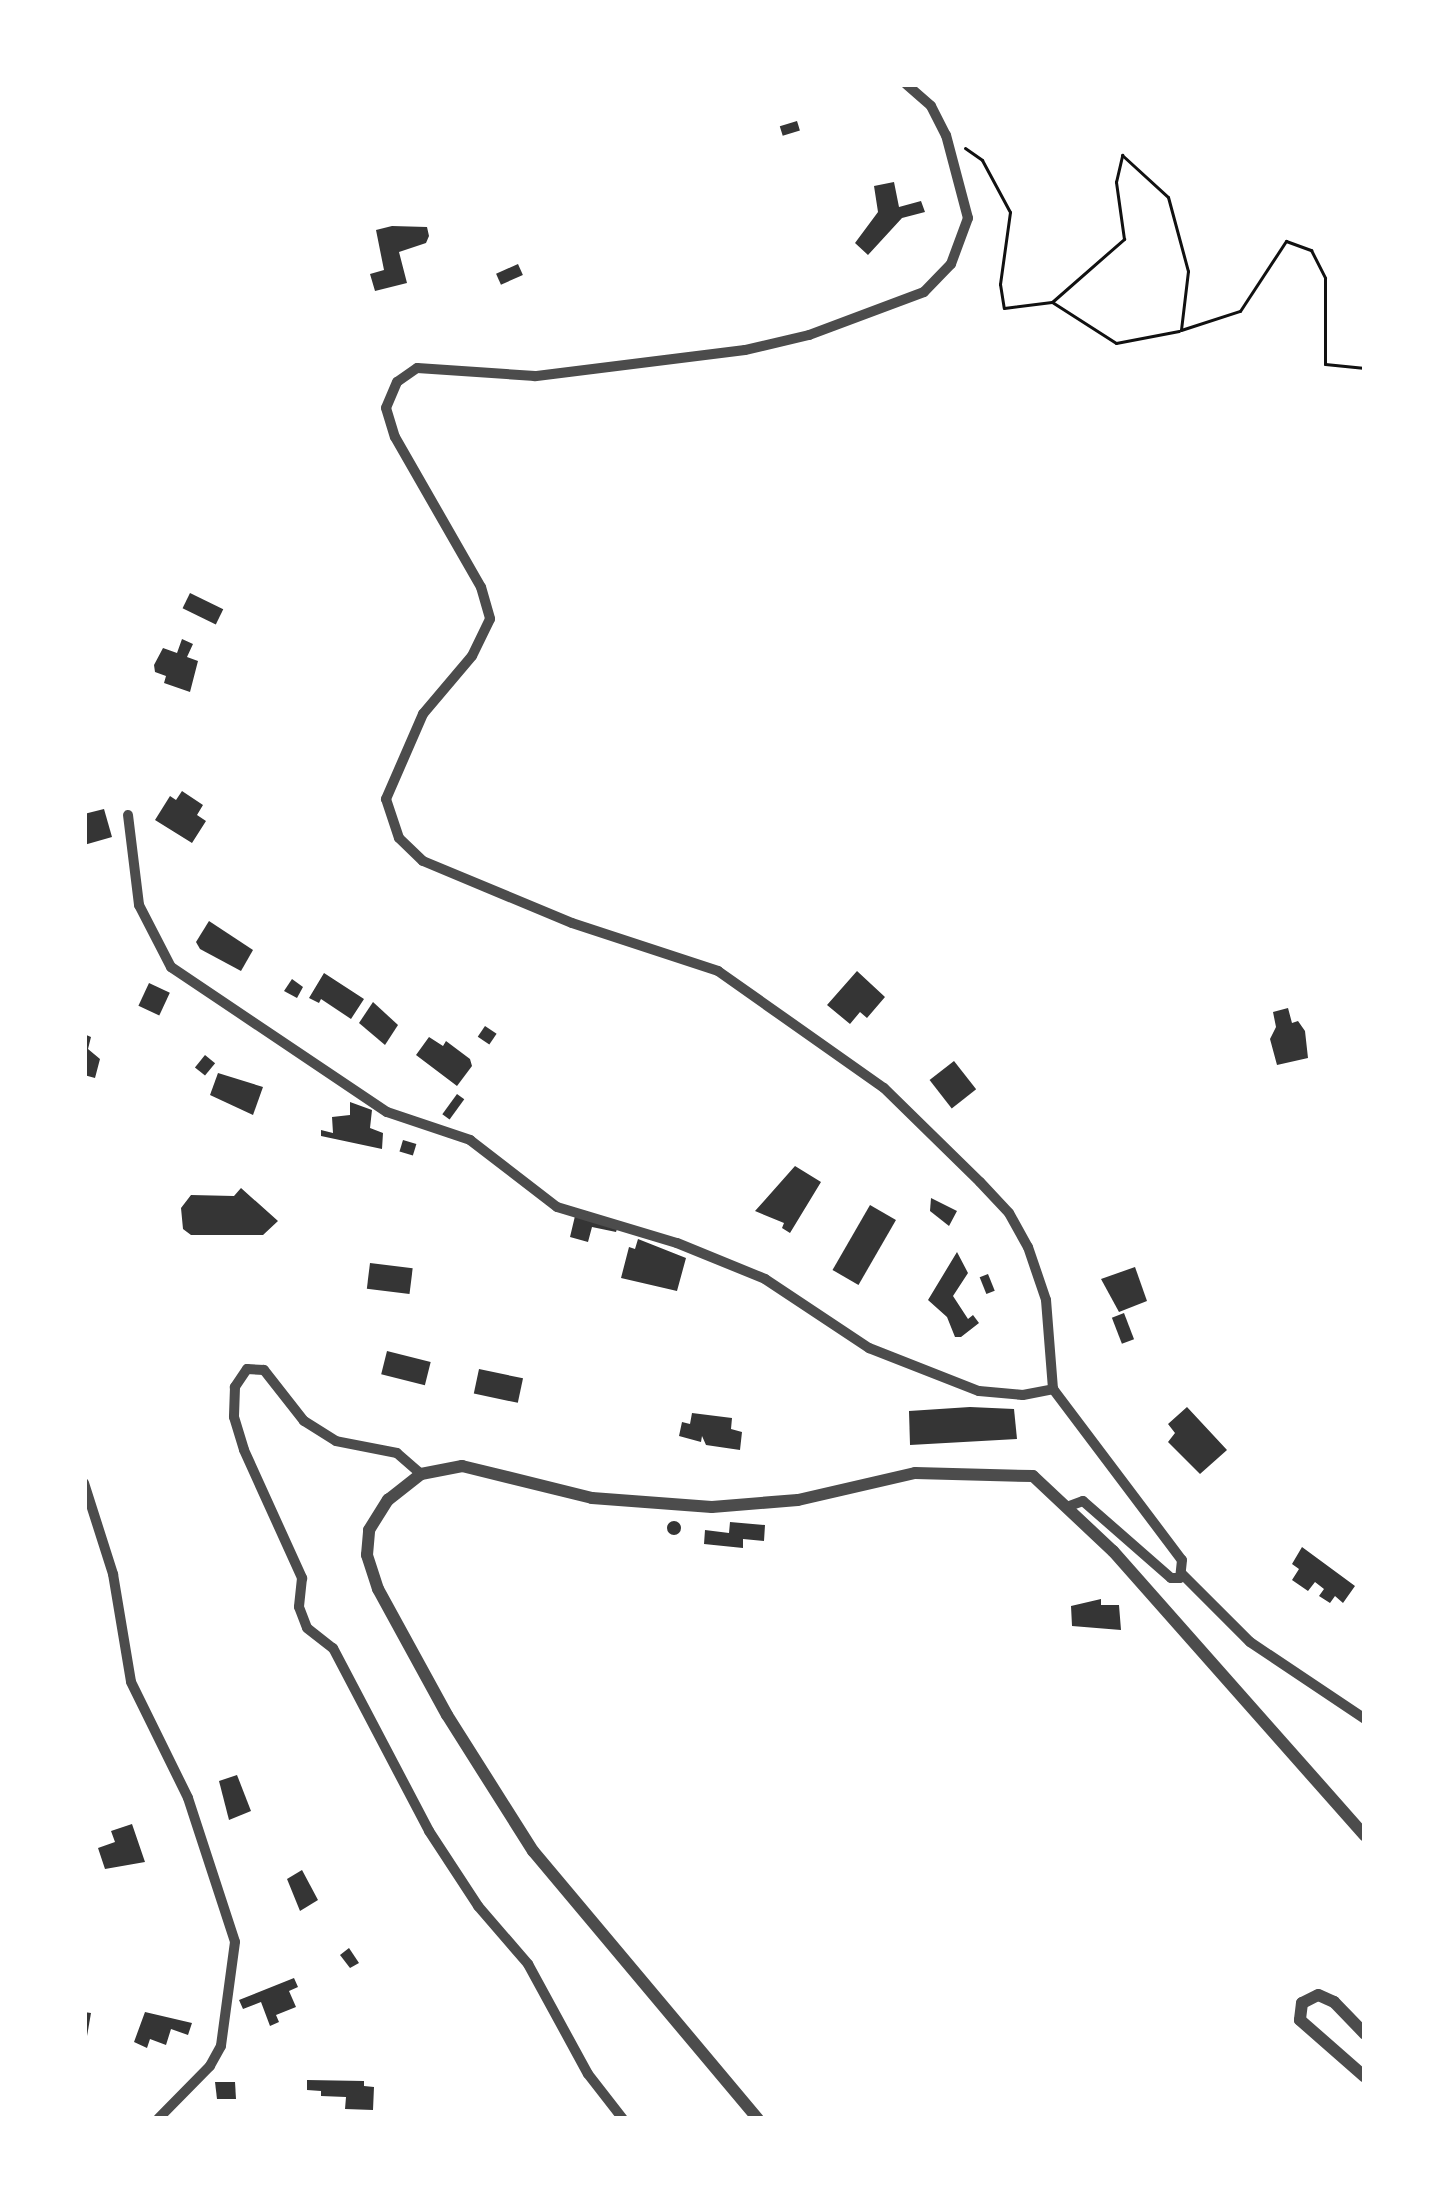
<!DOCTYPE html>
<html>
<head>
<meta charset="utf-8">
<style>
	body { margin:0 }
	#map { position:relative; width:1449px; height:2203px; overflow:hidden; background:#fff; font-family:"Fira Sans Condensed",sans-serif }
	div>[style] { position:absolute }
	.building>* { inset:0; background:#353535; transform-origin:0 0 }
	.round { border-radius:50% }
	.path>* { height:3px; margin:-1.5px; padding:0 1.5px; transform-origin:1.5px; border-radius:1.5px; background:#111 }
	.minor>* { height:10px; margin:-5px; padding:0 5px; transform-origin:5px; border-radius:5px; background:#4c4c4c }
	.tertiary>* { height:12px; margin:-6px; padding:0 6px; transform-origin:6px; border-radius:6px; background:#4c4c4c }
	span { translate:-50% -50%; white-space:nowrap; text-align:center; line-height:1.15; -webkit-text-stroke:9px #fff; paint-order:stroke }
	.frame { position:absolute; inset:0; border:87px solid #fff; pointer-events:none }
</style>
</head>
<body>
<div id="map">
	<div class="building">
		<i style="left:797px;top:121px;width:10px;height:18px;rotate:73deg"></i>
		<i style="clip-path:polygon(894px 182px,899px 207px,921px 201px,925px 212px,902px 218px,868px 255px,855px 243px,878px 212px,874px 186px)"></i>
		<i style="clip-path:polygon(392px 226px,427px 227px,429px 236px,426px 243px,399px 252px,407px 283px,375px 291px,370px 274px,384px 270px,376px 230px)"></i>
		<i style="left:518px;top:264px;width:12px;height:24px;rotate:66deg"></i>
		<i style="left:190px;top:593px;width:37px;height:17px;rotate:26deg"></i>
		<i style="clip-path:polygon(182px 639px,193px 644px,187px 657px,198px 661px,190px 692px,164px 683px,166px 676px,155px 672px,154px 665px,163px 648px,177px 653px)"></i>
		<i style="clip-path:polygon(182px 791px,203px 805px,197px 815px,206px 821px,192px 843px,155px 820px,170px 796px,176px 800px)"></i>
		<i style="clip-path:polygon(104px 809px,112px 837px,84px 845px,84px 814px)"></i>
		<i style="clip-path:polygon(209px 921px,253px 950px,241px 971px,200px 949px,196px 942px)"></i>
		<i style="clip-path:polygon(857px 971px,885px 997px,867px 1018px,860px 1012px,850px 1024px,827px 1005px)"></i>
		<i style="clip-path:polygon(324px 973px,364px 999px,351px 1019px,321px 999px,319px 1003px,309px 998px)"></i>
		<i style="clip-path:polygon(292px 979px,303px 987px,297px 998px,284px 991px)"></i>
		<i style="left:149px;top:983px;width:23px;height:25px;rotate:25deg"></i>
		<i style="clip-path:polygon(373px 1002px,398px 1025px,385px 1045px,359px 1023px)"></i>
		<i style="clip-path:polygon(1288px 1008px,1292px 1023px,1298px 1021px,1305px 1031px,1308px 1058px,1277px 1065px,1270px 1039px,1276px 1027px,1273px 1012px)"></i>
		<i style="left:485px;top:1026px;width:14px;height:13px;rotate:34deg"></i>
		<i style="clip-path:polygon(84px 1034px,91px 1037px,88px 1049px,100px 1059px,95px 1078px,84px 1075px)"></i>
		<i style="clip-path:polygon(429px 1037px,443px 1046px,446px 1041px,470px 1059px,472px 1066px,457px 1086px,416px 1055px)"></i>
		<i style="left:205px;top:1055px;width:13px;height:16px;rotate:39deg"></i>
		<i style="left:954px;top:1061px;width:36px;height:31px;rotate:52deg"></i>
		<i style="clip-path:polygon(218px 1073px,263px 1087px,253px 1115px,210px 1095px)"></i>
		<i style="left:457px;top:1094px;width:9px;height:25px;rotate:36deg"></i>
		<i style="clip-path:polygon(350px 1102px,372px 1110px,370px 1128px,383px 1133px,382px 1149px,321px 1136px,321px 1130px,333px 1133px,332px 1117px,350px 1115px)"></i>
		<i style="left:403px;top:1140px;width:14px;height:12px;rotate:17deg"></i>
		<i style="clip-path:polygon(795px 1166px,821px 1182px,790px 1233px,782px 1228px,784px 1223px,755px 1211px)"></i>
		<i style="clip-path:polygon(241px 1188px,278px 1221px,263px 1235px,191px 1235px,183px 1229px,181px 1208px,191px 1195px,234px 1196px)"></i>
		<i style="clip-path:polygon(931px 1198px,957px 1211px,949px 1226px,930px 1211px)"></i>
		<i style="left:870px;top:1205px;width:30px;height:75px;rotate:30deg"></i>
		<i style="clip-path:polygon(575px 1216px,618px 1226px,616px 1232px,592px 1227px,588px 1242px,570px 1237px)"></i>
		<i style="clip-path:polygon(638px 1239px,686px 1258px,677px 1291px,621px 1278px,629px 1247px,635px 1249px)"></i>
		<i style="clip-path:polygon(957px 1252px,968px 1273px,953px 1296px,968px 1319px,973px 1315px,979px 1323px,961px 1337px,955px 1337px,947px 1317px,928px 1300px)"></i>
		<i style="left:370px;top:1263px;width:43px;height:26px;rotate:7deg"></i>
		<i style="clip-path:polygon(1135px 1267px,1147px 1301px,1119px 1312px,1101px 1279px)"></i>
		<i style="left:988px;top:1274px;width:18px;height:9px;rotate:68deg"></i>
		<i style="left:1124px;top:1313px;width:28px;height:13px;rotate:69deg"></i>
		<i style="left:387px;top:1351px;width:45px;height:24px;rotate:14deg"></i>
		<i style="left:479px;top:1369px;width:45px;height:25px;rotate:12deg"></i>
		<i style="clip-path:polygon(970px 1407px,1014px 1409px,1017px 1439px,910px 1445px,909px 1411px)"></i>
		<i style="clip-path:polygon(1187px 1407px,1227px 1450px,1200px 1474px,1168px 1442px,1175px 1433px,1168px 1424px)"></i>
		<i style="clip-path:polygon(692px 1413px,732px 1418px,731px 1429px,742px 1432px,740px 1450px,706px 1445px,702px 1436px,701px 1442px,679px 1436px,682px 1422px,690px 1424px)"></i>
		<i class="round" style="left:667px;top:1521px;width:14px;height:14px"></i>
		<i style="clip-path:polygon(730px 1522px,765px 1525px,764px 1541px,743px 1539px,743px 1548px,704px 1544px,705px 1530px,729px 1533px)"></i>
		<i style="clip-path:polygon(1302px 1547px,1355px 1586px,1343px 1603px,1335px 1596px,1330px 1603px,1319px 1596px,1324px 1589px,1315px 1582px,1308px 1591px,1292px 1580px,1299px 1569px,1292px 1564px)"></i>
		<i style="clip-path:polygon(1101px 1599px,1101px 1605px,1119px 1605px,1121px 1630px,1072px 1626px,1071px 1606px)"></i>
		<i style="clip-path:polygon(237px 1775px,251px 1811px,229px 1820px,219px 1781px)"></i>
		<i style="clip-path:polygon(132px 1824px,145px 1862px,105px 1869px,98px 1848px,115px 1842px,111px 1831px)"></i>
		<i style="clip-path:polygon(302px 1870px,318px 1900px,300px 1911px,287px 1879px)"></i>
		<i style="clip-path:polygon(349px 1948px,359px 1963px,350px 1968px,340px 1955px)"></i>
		<i style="clip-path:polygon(294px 1978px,298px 1987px,289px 1991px,296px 2007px,276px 2015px,279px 2022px,270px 2026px,261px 2002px,243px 2009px,239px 2000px)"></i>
		<i style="clip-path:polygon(84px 2012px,91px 2013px,86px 2042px,84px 2041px)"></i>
		<i style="clip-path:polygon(145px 2012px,192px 2023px,188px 2035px,171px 2029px,166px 2045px,150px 2039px,147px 2048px,134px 2042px)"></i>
		<i style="clip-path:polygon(307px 2080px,364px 2081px,364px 2086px,374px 2087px,373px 2110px,345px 2109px,346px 2097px,321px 2096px,321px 2091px,307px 2090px)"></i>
		<i style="clip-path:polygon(215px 2082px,235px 2082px,236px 2099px,217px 2099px)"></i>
	</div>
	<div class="path">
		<i style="left:965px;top:148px;width:21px;rotate:35deg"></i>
		<i style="left:982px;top:160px;width:59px;rotate:61.7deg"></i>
		<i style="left:1010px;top:212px;width:73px;rotate:97.9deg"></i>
		<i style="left:1000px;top:284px;width:24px;rotate:81deg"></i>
		<i style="left:1004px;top:308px;width:48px;rotate:-7.1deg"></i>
		<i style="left:1052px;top:302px;width:96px;rotate:-41.2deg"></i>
		<i style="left:1124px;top:239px;width:58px;rotate:-98deg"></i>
		<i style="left:1116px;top:182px;width:28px;rotate:-77deg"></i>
		<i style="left:1122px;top:155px;width:62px;rotate:42.4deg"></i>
		<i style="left:1168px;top:197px;width:77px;rotate:74.9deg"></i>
		<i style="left:1188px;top:271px;width:59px;rotate:96.8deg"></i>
		<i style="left:1181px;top:330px;width:62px;rotate:-17.9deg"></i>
		<i style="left:1240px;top:311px;width:84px;rotate:-56.7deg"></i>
		<i style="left:1286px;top:241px;width:27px;rotate:20deg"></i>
		<i style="left:1311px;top:250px;width:31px;rotate:63deg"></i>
		<i style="left:1325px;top:278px;width:86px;rotate:90deg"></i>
		<i style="left:1325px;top:364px;width:40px;rotate:5.7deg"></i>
		<i style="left:1052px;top:302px;width:76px;rotate:32.6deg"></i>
		<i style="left:1116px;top:343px;width:64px;rotate:-10.8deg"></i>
	</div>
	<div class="minor">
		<i style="left:906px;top:84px;width:33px;rotate:41deg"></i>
		<i style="left:931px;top:106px;width:33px;rotate:63deg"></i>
		<i style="left:946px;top:135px;width:86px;rotate:75.2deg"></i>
		<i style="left:968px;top:218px;width:49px;rotate:110.3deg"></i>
		<i style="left:951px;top:264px;width:39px;rotate:134deg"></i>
		<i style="left:924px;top:292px;width:123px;rotate:159.5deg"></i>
		<i style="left:809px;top:335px;width:66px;rotate:166.8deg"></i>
		<i style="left:745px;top:350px;width:212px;rotate:172.9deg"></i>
		<i style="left:535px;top:376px;width:118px;rotate:-176.1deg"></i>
		<i style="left:417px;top:368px;width:24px;rotate:145deg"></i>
		<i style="left:397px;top:382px;width:28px;rotate:113deg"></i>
		<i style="left:386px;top:408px;width:30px;rotate:73deg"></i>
		<i style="left:395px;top:437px;width:173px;rotate:60.2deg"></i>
		<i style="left:481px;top:587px;width:33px;rotate:74deg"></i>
		<i style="left:490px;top:619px;width:41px;rotate:115.9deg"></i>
		<i style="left:472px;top:656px;width:76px;rotate:130.2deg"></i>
		<i style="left:423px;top:714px;width:93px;rotate:113.5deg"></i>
		<i style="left:386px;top:799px;width:41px;rotate:71.6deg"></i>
		<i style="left:399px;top:838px;width:33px;rotate:44deg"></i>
		<i style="left:423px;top:861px;width:161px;rotate:22.6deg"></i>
		<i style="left:572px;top:923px;width:154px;rotate:18.2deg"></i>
		<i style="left:718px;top:971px;width:203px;rotate:35.2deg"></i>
		<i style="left:884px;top:1088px;width:134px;rotate:44.4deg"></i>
		<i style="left:980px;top:1182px;width:42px;rotate:46.9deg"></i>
		<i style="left:1009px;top:1213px;width:39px;rotate:61deg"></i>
		<i style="left:1028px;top:1247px;width:56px;rotate:71.2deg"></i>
		<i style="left:1046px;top:1300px;width:89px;rotate:85.5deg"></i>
		<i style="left:1053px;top:1389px;width:214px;rotate:53deg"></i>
		<i style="left:1182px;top:1560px;width:18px;rotate:96deg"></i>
		<i style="left:1180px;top:1578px;width:9px;rotate:180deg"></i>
		<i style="left:1171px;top:1578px;width:117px;rotate:-138.8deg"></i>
		<i style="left:1083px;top:1501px;width:15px;rotate:160deg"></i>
		<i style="left:128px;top:815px;width:91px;rotate:83deg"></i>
		<i style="left:139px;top:905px;width:70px;rotate:62.7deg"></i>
		<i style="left:171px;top:967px;width:260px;rotate:33.9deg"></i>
		<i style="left:387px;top:1112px;width:88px;rotate:18.6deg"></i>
		<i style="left:470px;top:1140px;width:110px;rotate:37.6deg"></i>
		<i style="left:557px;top:1207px;width:125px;rotate:16.7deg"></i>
		<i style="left:677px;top:1243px;width:95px;rotate:22.2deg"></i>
		<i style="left:765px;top:1279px;width:125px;rotate:33.6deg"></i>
		<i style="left:869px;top:1348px;width:118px;rotate:21.4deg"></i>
		<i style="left:979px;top:1391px;width:44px;rotate:5.2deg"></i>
		<i style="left:1023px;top:1395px;width:31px;rotate:-11deg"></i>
		<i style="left:421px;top:1474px;width:32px;rotate:-139deg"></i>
		<i style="left:397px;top:1453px;width:62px;rotate:-168.9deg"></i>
		<i style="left:336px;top:1441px;width:38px;rotate:-148deg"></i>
		<i style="left:304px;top:1421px;width:65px;rotate:-128.1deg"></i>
		<i style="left:264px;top:1370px;width:17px;rotate:-177deg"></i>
		<i style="left:247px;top:1369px;width:22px;rotate:124deg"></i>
		<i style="left:235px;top:1387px;width:30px;rotate:92deg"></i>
		<i style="left:234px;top:1417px;width:34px;rotate:73deg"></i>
		<i style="left:244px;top:1450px;width:141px;rotate:65.6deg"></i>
		<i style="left:302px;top:1578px;width:29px;rotate:96deg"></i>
		<i style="left:299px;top:1607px;width:22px;rotate:69deg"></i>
		<i style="left:307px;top:1628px;width:33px;rotate:38deg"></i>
		<i style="left:333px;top:1648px;width:207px;rotate:62.3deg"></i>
		<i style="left:429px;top:1831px;width:90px;rotate:56.8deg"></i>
		<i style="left:478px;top:1906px;width:77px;rotate:49.2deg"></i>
		<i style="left:528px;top:1964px;width:125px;rotate:61.4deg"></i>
		<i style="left:588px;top:2074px;width:57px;rotate:52.1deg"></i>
		<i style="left:84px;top:1483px;width:96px;rotate:72.3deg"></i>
		<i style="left:113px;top:1574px;width:109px;rotate:80.5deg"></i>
		<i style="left:131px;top:1682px;width:129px;rotate:63.8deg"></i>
		<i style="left:188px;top:1798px;width:151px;rotate:71.9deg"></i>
		<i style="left:235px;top:1942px;width:105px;rotate:97.7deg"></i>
		<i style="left:221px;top:2046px;width:23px;rotate:119deg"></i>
		<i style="left:210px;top:2066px;width:74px;rotate:134.5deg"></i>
		<i style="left:1182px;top:1574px;width:96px;rotate:45deg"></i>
		<i style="left:1250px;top:1642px;width:138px;rotate:33.8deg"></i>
	</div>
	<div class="tertiary">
		<i style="left:1365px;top:2034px;width:45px;rotate:-134.1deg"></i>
		<i style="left:1334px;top:2002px;width:17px;rotate:-156deg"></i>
		<i style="left:1318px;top:1995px;width:18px;rotate:153deg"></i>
		<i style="left:1302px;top:2003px;width:17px;rotate:97deg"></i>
		<i style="left:1300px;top:2020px;width:86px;rotate:41.2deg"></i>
		<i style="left:758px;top:2119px;width:350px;rotate:-130deg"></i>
		<i style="left:533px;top:1851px;width:161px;rotate:-122.3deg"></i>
		<i style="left:447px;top:1715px;width:144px;rotate:-118.7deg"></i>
		<i style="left:378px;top:1589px;width:36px;rotate:-108deg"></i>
		<i style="left:367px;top:1555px;width:25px;rotate:-85deg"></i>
		<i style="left:369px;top:1530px;width:36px;rotate:-58deg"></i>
		<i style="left:388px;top:1500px;width:42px;rotate:-38.2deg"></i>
		<i style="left:421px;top:1474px;width:42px;rotate:-11deg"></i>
		<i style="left:462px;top:1466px;width:134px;rotate:13.8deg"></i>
		<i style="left:592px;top:1498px;width:120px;rotate:4.3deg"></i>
		<i style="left:712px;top:1507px;width:86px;rotate:-4.7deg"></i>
		<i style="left:798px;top:1500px;width:120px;rotate:-13deg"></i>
		<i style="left:915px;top:1473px;width:118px;rotate:1.5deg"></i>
		<i style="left:1033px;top:1476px;width:110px;rotate:43.2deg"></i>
		<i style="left:1113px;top:1551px;width:380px;rotate:48.5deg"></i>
	</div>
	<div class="frame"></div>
</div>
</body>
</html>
